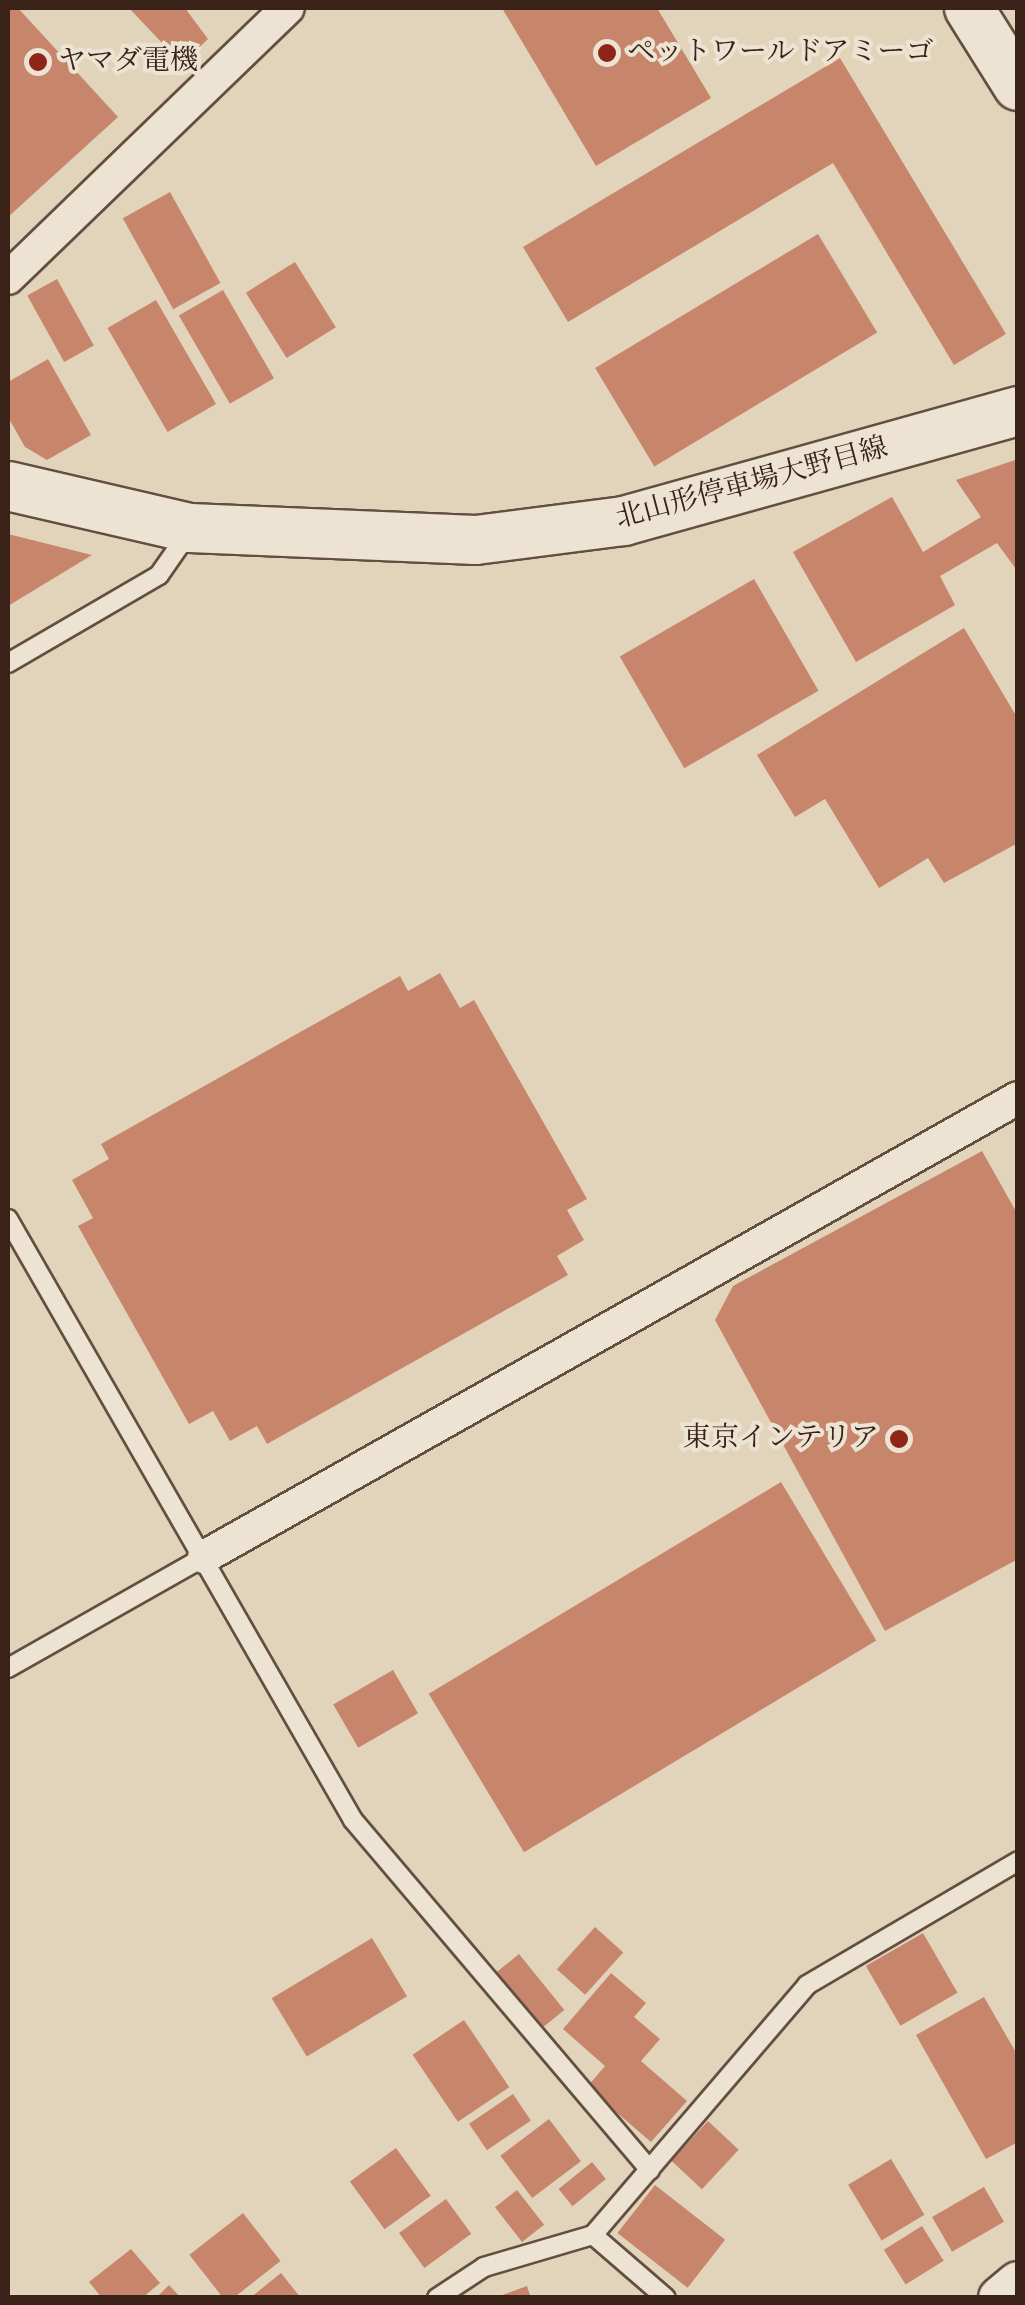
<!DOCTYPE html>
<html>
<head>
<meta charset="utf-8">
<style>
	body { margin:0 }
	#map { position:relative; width:1025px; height:2305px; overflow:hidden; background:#e1d4ba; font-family:"Old Standard TT","Noto Serif JP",serif }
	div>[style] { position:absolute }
	.building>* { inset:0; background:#c7866c; transform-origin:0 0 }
	.roads { filter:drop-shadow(2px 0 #644e41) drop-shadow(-2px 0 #644e41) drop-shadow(0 2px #644e41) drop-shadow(0 -2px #644e41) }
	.service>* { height:18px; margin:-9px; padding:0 9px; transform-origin:9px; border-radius:9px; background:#ece3d2 }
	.minor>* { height:32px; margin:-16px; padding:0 16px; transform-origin:16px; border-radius:16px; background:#ece3d2 }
	.tertiary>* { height:42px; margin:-21px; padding:0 21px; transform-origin:21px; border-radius:21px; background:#ece3d2 }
	.secondary>* { height:48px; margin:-24px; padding:0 24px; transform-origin:24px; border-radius:24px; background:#ece3d2 }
	.dots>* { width:28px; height:28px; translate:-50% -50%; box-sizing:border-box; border:5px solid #ece3d2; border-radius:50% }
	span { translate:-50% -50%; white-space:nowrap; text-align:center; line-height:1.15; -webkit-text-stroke:8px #ece3d2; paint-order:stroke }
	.poi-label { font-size:28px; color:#3a2219 }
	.left { translate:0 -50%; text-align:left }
	.right { translate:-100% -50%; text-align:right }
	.street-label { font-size:28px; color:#3a2219 }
	.frame { position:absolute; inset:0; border:10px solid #3a2219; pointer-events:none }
</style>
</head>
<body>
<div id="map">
	<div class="building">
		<i style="clip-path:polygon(8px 8px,18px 8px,118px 117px,8px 217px)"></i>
		<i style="clip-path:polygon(129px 8px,185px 8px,208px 39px,182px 64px)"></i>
		<i style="clip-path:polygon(502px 8px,657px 8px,711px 98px,596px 166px)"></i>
		<i style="clip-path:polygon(840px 58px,1006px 334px,954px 365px,833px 163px,568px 322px,523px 247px)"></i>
		<i style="left:170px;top:192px;width:104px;height:54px;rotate:61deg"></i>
		<i style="left:818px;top:234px;width:115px;height:260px;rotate:59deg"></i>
		<i style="left:295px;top:262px;width:77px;height:58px;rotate:58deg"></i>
		<i style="left:57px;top:279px;width:76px;height:34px;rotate:61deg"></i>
		<i style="left:223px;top:290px;width:102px;height:51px;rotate:60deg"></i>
		<i style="left:156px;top:300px;width:120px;height:56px;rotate:60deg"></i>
		<i style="clip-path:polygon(48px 359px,91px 435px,47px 460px,25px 447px,8px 417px,8px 382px)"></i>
		<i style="clip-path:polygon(1018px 459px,1018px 572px,997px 543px,940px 576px,955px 605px,856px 662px,793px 552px,892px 497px,923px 552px,981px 517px,956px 480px)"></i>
		<i style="clip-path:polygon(8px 534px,92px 555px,8px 606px)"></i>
		<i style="left:754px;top:579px;width:129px;height:155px;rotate:60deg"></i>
		<i style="clip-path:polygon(964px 628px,1018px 719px,1018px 843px,944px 883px,928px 858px,879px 888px,825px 799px,795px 817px,757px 755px)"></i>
		<i style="clip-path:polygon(440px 973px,460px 1008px,474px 1000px,587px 1199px,567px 1210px,584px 1240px,557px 1256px,568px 1275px,267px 1444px,257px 1426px,230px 1441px,213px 1411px,189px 1424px,78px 1226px,93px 1218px,72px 1180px,109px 1159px,101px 1144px,400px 976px,408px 991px)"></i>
		<i style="clip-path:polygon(982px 1151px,1018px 1215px,1018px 1559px,885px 1631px,715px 1320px,733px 1286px)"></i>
		<i style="left:781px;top:1482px;width:185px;height:411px;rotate:59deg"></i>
		<i style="left:393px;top:1670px;width:50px;height:69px;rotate:60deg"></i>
		<i style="left:595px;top:1927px;width:38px;height:57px;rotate:42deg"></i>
		<i style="left:923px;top:1933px;width:69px;height:66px;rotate:60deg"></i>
		<i style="left:372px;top:1938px;width:68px;height:117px;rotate:59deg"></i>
		<i style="left:519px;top:1954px;width:72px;height:33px;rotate:51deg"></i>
		<i style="clip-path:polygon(611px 1973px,646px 2003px,634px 2017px,660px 2039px,641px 2061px,687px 2101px,651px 2142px,587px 2087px,605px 2066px,563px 2029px)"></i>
		<i style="clip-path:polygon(984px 1997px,1018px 2056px,1018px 2142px,986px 2159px,916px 2035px)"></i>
		<i style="left:464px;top:2020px;width:81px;height:62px;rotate:56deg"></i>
		<i style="left:513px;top:2094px;width:32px;height:53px;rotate:56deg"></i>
		<i style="left:549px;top:2119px;width:53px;height:61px;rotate:53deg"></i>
		<i style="left:708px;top:2121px;width:42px;height:54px;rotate:43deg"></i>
		<i style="left:396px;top:2148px;width:59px;height:57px;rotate:54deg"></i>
		<i style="left:891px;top:2159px;width:65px;height:50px;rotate:59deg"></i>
		<i style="left:592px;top:2162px;width:22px;height:43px;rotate:51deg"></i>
		<i style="left:655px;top:2185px;width:89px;height:61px;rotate:38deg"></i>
		<i style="left:984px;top:2187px;width:40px;height:60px;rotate:60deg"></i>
		<i style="left:517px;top:2190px;width:44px;height:28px;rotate:52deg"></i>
		<i style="left:446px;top:2199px;width:43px;height:58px;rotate:54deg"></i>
		<i style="left:243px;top:2213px;width:61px;height:68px;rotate:52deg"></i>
		<i style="left:922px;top:2226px;width:41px;height:45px;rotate:58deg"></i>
		<i style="clip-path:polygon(131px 2249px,160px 2283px,142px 2298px,102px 2298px,89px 2282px)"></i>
		<i style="clip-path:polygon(281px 2273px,301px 2298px,250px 2298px)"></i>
		<i style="clip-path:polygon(169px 2285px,181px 2298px,156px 2298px)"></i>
		<i style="clip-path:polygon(527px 2286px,531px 2298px,498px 2298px,497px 2297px)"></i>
	</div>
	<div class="roads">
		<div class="service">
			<i style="left:8px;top:663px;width:175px;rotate:-30.2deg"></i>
			<i style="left:159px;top:575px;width:52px;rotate:-55.1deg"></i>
			<i style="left:8px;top:1219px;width:693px;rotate:60.14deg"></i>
			<i style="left:353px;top:1820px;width:459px;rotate:49.7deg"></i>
			<i style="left:8px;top:1668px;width:225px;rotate:-29.5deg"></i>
			<i style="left:593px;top:2235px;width:96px;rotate:40.8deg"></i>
			<i style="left:437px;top:2298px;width:56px;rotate:-33.4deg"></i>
			<i style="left:484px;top:2267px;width:114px;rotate:-16.4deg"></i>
			<i style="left:593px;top:2235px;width:329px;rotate:-49.4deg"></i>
			<i style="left:807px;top:1985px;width:245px;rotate:-30.4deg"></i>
		</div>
		<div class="minor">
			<i style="left:8px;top:278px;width:389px;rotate:-44deg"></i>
			<i style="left:204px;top:1557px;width:934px;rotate:-29.42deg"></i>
		</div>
		<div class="tertiary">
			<i style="left:1000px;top:2298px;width:23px;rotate:-40deg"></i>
		</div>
		<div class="secondary">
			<i style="left:969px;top:8px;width:92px;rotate:57.9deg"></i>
			<i style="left:8px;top:486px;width:187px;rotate:13deg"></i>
			<i style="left:190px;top:528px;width:286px;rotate:2.4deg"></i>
			<i style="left:476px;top:540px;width:149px;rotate:-7.3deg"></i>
			<i style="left:624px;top:521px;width:409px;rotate:-15.6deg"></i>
		</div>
	</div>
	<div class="dots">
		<i style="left:607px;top:53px;background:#8f2418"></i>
		<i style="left:38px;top:62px;background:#8f2418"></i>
		<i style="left:899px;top:1439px;background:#8f2418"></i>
	</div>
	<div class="poi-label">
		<span class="left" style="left:627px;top:53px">ペットワールドアミーゴ</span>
		<span class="left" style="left:58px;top:62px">ヤマダ電機</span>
		<span class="right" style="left:879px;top:1439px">東京インテリア</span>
	</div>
	<div class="street-label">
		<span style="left:752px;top:484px;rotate:-15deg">北山形停車場大野目線</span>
	</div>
	<div class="frame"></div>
</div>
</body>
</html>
